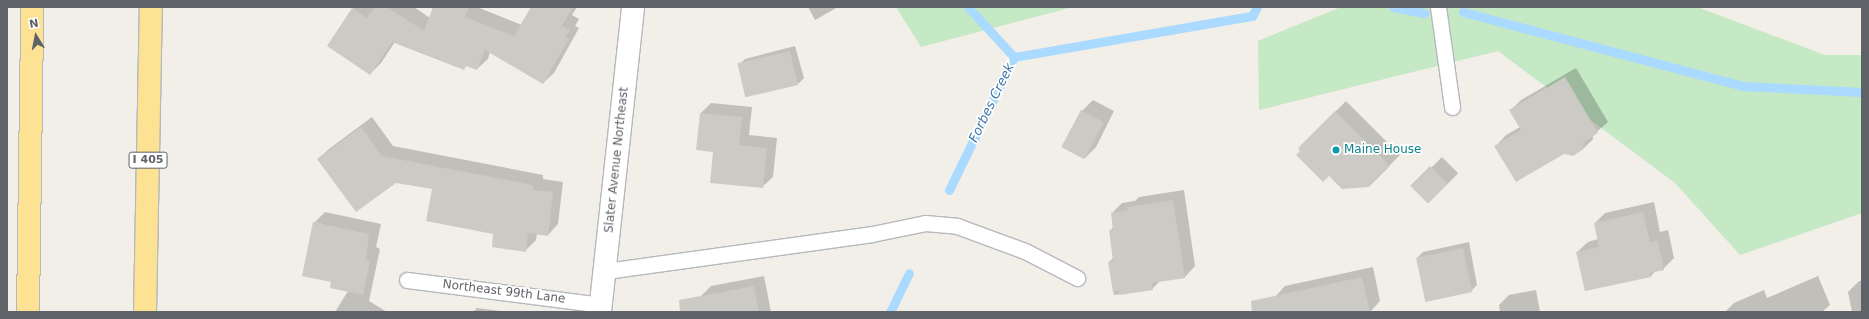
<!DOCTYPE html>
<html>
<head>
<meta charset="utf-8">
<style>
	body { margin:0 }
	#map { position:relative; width:1869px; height:319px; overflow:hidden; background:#f1efe8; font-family:"DejaVu Sans",sans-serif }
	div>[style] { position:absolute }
	.green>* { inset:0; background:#c5e8c5 }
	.shadow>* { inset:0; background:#0003; transform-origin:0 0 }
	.stream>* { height:9px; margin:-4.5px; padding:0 4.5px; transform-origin:4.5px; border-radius:4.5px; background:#aadaff }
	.building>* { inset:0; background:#cccac5; transform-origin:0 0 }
	.roads { filter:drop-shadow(1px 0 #b5b8bc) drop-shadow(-1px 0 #b5b8bc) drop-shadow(0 1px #b5b8bc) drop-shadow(0 -1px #b5b8bc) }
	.lane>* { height:15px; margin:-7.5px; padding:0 7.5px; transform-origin:7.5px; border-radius:7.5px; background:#fff }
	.street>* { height:22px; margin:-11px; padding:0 11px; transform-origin:11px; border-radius:11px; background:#fff }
	.highway>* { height:22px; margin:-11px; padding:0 11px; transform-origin:11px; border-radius:11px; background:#fde293 }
	.dots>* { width:11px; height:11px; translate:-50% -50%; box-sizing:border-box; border:2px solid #fff; border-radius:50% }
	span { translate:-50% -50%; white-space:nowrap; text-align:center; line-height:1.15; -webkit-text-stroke:3.5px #fff; paint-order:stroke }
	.shield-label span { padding:1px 3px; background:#fff; border:1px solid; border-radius:3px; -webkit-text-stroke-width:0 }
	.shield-label { font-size:11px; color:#5f6368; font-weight:700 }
	.culture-label { font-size:12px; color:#0d838f }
	.left { translate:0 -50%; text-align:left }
	.street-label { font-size:12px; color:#5f6368 }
	.water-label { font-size:13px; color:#4174aa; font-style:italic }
	.frame { position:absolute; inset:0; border:8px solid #5f6368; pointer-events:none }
	.north { position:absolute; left:16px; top:16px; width:40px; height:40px; -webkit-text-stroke:3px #fff; paint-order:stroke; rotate:350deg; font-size:11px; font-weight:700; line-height:16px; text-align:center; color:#5f6368 }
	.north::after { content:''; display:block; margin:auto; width:14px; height:18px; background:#5f6368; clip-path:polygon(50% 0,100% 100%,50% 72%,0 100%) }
</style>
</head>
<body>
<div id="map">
	<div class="green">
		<i style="clip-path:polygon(896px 7px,1073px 7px,921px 47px)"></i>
		<i style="clip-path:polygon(1341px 7px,1697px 7px,1825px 55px,1862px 55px,1862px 213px,1740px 255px,1675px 183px,1498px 51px,1259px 110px,1258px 41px)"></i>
	</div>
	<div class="shadow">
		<i style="clip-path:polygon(354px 7px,414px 7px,430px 18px,434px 7px,477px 7px,522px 25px,532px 7px,577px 7px,572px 15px,579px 19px,575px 26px,579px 28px,554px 73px,543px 83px,490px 52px,488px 59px,477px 69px,467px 65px,464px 69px,395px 42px,381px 63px,370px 74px,353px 9px)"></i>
		<i style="clip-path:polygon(808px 7px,838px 7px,815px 20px)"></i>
		<i style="clip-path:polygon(795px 46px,804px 78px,798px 84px,739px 65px,745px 59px)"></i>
		<i style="clip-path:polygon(1576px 68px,1608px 122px,1593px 135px,1593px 139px,1582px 150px,1564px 153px,1496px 146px,1506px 135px,1520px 127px,1510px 111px,1521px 100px)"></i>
		<i style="clip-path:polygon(1093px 100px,1114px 111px,1096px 147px,1085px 158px,1082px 111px)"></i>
		<i style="clip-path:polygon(1346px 101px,1400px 155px,1369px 186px,1299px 148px)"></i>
		<i style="clip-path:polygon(711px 103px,752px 107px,749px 135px,777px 138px,773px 177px,762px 187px,714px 151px,701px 113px)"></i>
		<i style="clip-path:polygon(372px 117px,393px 146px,543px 175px,543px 179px,563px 182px,558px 224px,548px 235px,537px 233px,536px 240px,525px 251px,494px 233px,434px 188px,318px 159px,329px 149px)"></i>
		<i style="left:1442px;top:157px;width:23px;height:41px;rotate:45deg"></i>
		<i style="clip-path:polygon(1184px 190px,1195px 266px,1185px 277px,1161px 280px,1152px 289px,1114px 295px,1109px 262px,1114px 257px,1110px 231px,1113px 227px,1112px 213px,1122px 203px,1135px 201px,1139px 197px)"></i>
		<i style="clip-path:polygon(1654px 202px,1660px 232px,1668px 230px,1674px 258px,1663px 269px,1656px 270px,1651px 276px,1585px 290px,1577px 252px,1588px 242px,1598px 239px,1595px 223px,1605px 213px)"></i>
		<i style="clip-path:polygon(325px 212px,381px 224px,376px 247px,380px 249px,369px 301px,387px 312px,335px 312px,348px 291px,332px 281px,314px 223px)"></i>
		<i style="clip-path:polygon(1469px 242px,1477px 285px,1471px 291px,1417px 258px,1423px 252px)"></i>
		<i style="clip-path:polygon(1373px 267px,1380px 301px,1370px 312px,1278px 312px,1275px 297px,1285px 286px)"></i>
		<i style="clip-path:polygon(764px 276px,771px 312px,703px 312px,700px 297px,711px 286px)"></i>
		<i style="clip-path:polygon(1818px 276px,1830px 305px,1822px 312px,1725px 312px,1734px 303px,1764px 290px,1767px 298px)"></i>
		<i style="clip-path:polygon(1859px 281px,1862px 281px,1862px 312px,1852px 312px,1848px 292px)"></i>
		<i style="clip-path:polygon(1536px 290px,1540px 312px,1500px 312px,1499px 305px,1509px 295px)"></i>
		<i style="clip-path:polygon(477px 308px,509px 312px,473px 312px)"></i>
	</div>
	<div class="stream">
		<i style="left:1393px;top:7px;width:32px;rotate:11deg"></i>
		<i style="left:1463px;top:12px;width:290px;rotate:14.8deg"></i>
		<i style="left:1743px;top:86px;width:119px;rotate:2.9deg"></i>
		<i style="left:1014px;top:57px;width:242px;rotate:-9.8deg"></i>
		<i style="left:1252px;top:16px;width:10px;rotate:-61deg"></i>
		<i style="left:949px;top:190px;width:148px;rotate:-64deg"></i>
		<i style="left:1014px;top:57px;width:68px;rotate:-132.6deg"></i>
		<i style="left:890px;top:312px;width:43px;rotate:-64deg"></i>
	</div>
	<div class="building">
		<i style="clip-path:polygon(375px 7px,387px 7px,424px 31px,433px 7px,469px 7px,465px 17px,514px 36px,531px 7px,573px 7px,562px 26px,570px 30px,565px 37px,569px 39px,543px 84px,485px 50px,477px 70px,466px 66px,464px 70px,392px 42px,370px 75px,327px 46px,352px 8px,367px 18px)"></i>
		<i style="left:790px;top:51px;width:35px;height:54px;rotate:77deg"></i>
		<i style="clip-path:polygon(1565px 77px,1598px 133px,1584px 142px,1582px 150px,1573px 156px,1564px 154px,1516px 182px,1494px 146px,1521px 130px,1509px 110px)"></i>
		<i style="left:1081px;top:110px;width:26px;height:42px;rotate:28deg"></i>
		<i style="clip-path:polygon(1335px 111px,1390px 166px,1369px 187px,1342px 189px,1329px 176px,1323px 182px,1296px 155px,1300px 151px,1298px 148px)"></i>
		<i style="clip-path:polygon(700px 113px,742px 117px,739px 145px,767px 148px,763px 188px,710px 183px,713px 152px,696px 150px)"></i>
		<i style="clip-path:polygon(361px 127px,382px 156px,533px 185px,533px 190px,553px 192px,548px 236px,528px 233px,526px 252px,492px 247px,493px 234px,426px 221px,432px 189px,396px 183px,356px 212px,317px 159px)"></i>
		<i style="left:1430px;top:166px;width:25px;height:28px;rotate:45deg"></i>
		<i style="clip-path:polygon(1173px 200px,1185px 278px,1152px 283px,1153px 290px,1119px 295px,1118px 291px,1113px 292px,1108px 262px,1113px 261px,1109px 230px,1113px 230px,1111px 213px,1128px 210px,1127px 207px)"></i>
		<i style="clip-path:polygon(1643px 212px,1650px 242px,1658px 241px,1664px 270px,1650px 273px,1651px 277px,1585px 291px,1576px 252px,1599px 247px,1594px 223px)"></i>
		<i style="clip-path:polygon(313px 222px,369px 234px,366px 260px,370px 261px,363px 295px,330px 288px,331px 282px,302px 276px)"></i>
		<i style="left:1463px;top:248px;width:45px;height:48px;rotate:78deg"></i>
		<i style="clip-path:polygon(1362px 277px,1370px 312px,1252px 312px,1251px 301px)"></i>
		<i style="clip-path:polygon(754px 286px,759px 312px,680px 312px,679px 300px)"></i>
	</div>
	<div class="roads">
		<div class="lane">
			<i style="left:1438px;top:7px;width:101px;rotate:82deg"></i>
			<i style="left:606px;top:271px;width:269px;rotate:-7.9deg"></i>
			<i style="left:872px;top:234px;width:54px;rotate:-11.7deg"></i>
			<i style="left:925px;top:223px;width:32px;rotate:5deg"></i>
			<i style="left:957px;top:226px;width:72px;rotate:20.2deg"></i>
			<i style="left:1025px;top:251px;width:59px;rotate:27.4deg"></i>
			<i style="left:407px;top:280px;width:196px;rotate:7.3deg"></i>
		</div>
		<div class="street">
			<i style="left:600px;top:312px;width:307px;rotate:-83.8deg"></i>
		</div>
		<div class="highway">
			<i style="left:28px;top:312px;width:305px;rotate:-89.2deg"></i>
			<i style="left:145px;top:312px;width:305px;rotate:-88.9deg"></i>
		</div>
	</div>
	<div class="dots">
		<i style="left:1336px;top:150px;background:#0f9aa8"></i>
	</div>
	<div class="shield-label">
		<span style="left:148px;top:160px">I 405</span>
	</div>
	<div class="culture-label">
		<span class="left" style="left:1344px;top:150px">Maine House</span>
	</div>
	<div class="street-label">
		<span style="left:617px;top:160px;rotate:-84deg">Slater Avenue Northeast</span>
		<span style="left:504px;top:292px;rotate:7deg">Northeast 99th Lane</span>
	</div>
	<div class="water-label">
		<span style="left:992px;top:103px;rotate:-64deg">Forbes Creek</span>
	</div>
	<div class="frame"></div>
	<div class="north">N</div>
</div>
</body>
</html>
